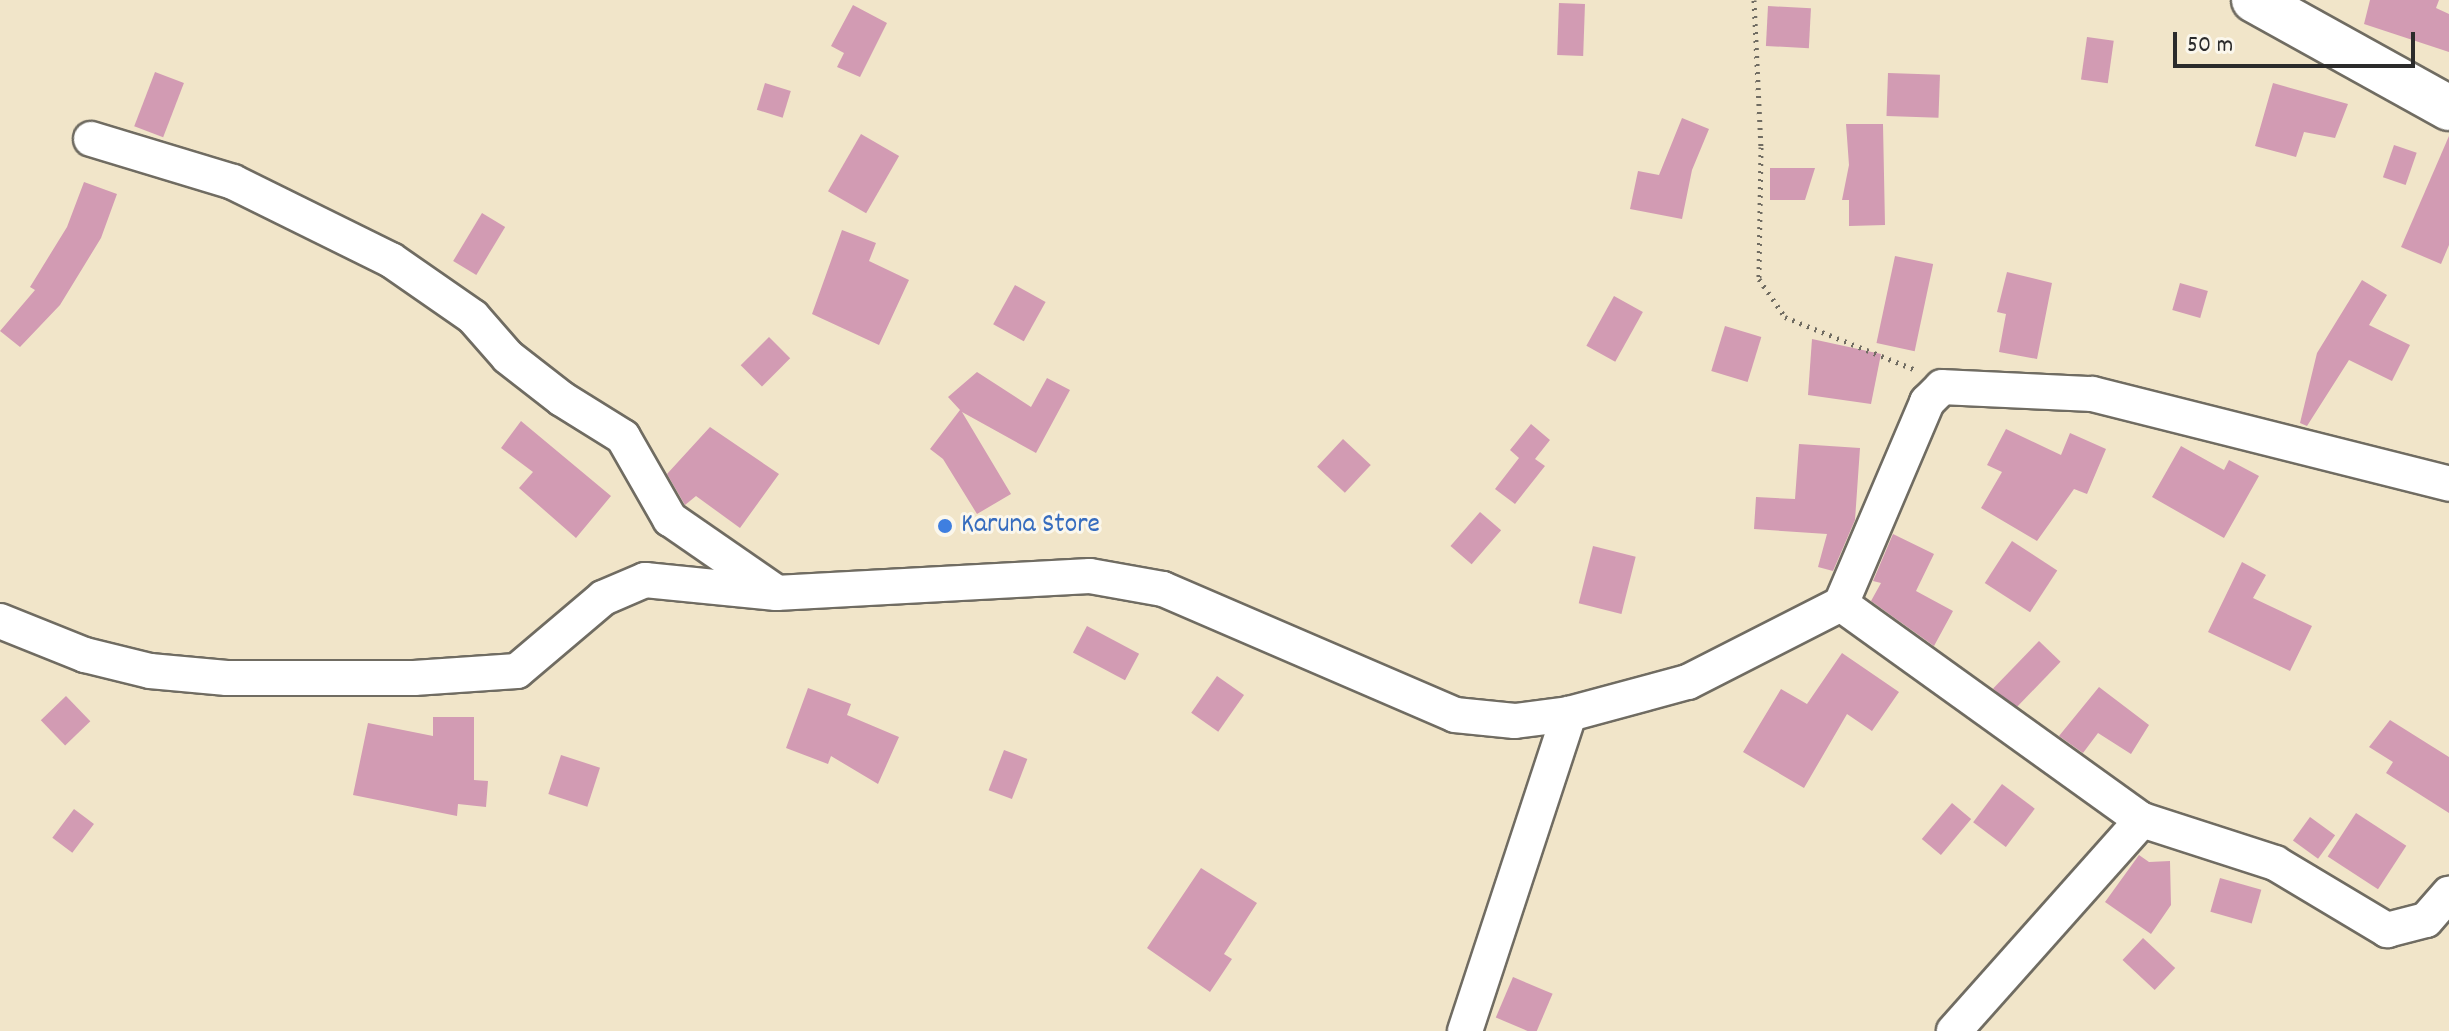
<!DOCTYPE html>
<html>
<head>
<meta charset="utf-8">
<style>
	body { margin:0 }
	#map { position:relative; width:2449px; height:1031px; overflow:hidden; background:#f1e5c9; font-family:Dekko,sans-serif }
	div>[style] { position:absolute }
	.building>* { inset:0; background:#d29bb3; transform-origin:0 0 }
	.path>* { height:5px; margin-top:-2.5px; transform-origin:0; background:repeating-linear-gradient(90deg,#706c62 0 2px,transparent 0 8px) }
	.roads { filter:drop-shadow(2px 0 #706c62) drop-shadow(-2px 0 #706c62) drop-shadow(0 2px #706c62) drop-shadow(0 -2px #706c62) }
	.minor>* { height:34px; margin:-17px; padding:0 17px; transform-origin:17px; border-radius:17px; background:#fff }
	.major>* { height:44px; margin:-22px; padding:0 22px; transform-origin:22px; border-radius:22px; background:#fff }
	.dots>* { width:22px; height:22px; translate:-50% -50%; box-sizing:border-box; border:4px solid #fbf7ec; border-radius:50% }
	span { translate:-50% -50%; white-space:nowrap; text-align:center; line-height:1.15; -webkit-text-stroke:6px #fbf7ec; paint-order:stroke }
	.shop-label { font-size:28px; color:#366cbe }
	.left { translate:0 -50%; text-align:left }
	.scale { position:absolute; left:2173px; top:32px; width:242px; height:36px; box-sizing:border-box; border:4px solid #2b2b2b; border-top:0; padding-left:10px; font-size:24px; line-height:28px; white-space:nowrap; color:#2b2b2b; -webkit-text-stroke:6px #fbf7ec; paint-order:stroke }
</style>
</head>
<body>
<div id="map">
	<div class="building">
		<i style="clip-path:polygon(2370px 0,2439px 0,2436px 8px,2449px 14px,2449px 52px,2364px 24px)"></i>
		<i style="left:1559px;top:3px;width:26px;height:52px;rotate:2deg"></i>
		<i style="clip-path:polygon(853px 5px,887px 23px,860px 77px,837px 67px,844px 53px,831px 46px)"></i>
		<i style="left:1768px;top:6px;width:43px;height:40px;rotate:3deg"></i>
		<i style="left:2087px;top:37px;width:27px;height:43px;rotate:8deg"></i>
		<i style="left:155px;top:72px;width:31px;height:58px;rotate:21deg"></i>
		<i style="left:1888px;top:73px;width:52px;height:43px;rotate:2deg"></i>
		<i style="left:765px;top:83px;width:27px;height:28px;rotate:17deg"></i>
		<i style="clip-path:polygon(2273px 83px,2348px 104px,2335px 138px,2304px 132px,2296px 157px,2255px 146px)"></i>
		<i style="clip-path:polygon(1682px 118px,1709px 129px,1692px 170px,1682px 219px,1630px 209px,1638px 171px,1659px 175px)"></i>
		<i style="clip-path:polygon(1846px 124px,1883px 124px,1885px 225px,1849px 226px,1849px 200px,1842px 200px,1849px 165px)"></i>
		<i style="left:861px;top:134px;width:44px;height:66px;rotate:30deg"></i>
		<i style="clip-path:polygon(2449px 136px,2449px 245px,2441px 264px,2401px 247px)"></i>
		<i style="left:2394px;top:145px;width:24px;height:34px;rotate:19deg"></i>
		<i style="clip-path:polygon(1770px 168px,1815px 168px,1805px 200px,1770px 200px)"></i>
		<i style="clip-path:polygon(84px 182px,117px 194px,101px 238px,60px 305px,20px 347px,0 331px,35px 290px,30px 287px,67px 227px)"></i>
		<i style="left:482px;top:213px;width:27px;height:56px;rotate:31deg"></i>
		<i style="clip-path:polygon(842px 230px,876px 243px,869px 261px,909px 280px,879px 345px,812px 314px)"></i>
		<i style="left:1895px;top:256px;width:39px;height:89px;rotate:12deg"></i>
		<i style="clip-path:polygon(2007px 272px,2052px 283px,2037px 359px,1999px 352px,2006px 314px,1997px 312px)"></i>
		<i style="clip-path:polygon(2362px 280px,2387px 295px,2369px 325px,2410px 345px,2392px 381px,2349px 360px,2307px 426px,2300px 423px,2317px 353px)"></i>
		<i style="left:2180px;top:283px;width:29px;height:28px;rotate:16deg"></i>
		<i style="left:1015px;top:285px;width:35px;height:45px;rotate:29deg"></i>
		<i style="left:1614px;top:296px;width:33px;height:57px;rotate:29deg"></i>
		<i style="left:1725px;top:326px;width:38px;height:47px;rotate:17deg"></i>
		<i style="left:769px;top:337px;width:30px;height:40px;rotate:45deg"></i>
		<i style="clip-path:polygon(1812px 339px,1881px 354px,1871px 404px,1808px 395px)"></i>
		<i style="clip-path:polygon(977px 372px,1031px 407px,1047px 378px,1070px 390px,1036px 453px,962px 412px,1011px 494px,977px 514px,943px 459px,930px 449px,960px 410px,948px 397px)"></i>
		<i style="clip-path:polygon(521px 421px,611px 496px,576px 538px,519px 488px,533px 472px,501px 448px)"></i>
		<i style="clip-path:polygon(1531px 424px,1550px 440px,1535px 459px,1545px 466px,1515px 504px,1495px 489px,1519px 458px,1510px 450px)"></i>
		<i style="clip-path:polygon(710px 427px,779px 474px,740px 528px,696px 496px,685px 505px,667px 474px)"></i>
		<i style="clip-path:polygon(2006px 429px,2061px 455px,2070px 433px,2106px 449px,2087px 494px,2074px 489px,2037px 541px,1981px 508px,2002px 472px,1987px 465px)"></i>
		<i style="left:1343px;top:439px;width:38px;height:38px;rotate:43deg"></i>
		<i style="clip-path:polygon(1799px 444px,1860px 448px,1855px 520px,1833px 571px,1818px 567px,1827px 534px,1754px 529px,1756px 497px,1795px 499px)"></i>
		<i style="clip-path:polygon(2181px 446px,2224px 470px,2229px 460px,2259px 476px,2224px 538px,2152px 497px)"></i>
		<i style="left:1480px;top:512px;width:28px;height:45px;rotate:41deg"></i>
		<i style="clip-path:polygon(1893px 534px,1934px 554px,1916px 591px,1953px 611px,1934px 646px,1871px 601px,1881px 583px,1873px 581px)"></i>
		<i style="left:2012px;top:541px;width:54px;height:50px;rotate:33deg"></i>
		<i style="left:1593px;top:546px;width:44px;height:59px;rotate:14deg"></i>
		<i style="clip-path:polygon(2242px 562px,2266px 575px,2253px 598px,2312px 626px,2290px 671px,2208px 632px)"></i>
		<i style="left:1087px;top:626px;width:59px;height:30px;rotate:28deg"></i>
		<i style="left:2039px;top:641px;width:30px;height:66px;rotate:44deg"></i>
		<i style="clip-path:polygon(1842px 653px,1899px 692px,1872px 731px,1847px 714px,1804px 788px,1743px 752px,1781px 689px,1807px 704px)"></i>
		<i style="left:1217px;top:676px;width:33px;height:45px;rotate:35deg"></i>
		<i style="clip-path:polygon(2099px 687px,2149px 725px,2131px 754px,2098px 733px,2083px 753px,2059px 736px)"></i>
		<i style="clip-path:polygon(808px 688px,851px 704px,847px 715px,899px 737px,878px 784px,831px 756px,828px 764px,786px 748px)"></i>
		<i style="left:66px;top:696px;width:35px;height:35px;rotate:46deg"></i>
		<i style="clip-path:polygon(433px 717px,474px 717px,474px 780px,488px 781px,486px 807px,458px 804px,457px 816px,353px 795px,368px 723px,433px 736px)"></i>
		<i style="clip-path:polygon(2390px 720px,2449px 757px,2449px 813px,2386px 773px,2393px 762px,2369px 747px)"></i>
		<i style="left:1004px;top:750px;width:25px;height:43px;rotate:21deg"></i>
		<i style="left:561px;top:755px;width:41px;height:41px;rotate:18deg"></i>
		<i style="left:2002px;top:784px;width:41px;height:48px;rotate:37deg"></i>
		<i style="left:1952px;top:803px;width:25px;height:47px;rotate:40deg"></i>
		<i style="left:74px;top:809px;width:25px;height:36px;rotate:37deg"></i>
		<i style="left:2356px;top:813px;width:60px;height:52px;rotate:33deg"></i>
		<i style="left:2310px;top:817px;width:31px;height:29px;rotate:36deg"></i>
		<i style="clip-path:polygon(2139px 855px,2149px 862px,2170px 861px,2171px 905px,2151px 934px,2105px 902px)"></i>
		<i style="clip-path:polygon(1201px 868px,1257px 903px,1224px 954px,1232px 959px,1210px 992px,1147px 948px)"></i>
		<i style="left:2220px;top:878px;width:43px;height:35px;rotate:16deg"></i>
		<i style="left:2143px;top:938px;width:44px;height:30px;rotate:43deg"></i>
		<i style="left:1513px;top:977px;width:43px;height:44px;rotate:23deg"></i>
	</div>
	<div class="path">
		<i style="left:1754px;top:0;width:147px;rotate:87.3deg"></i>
		<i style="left:1761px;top:147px;width:132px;rotate:90.9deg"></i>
		<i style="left:1759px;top:279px;width:46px;rotate:55.6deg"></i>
		<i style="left:1785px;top:317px;width:139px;rotate:22deg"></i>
	</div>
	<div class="roads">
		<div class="minor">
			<i style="left:91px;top:139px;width:148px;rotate:16.8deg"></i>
			<i style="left:233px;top:182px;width:176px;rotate:26.3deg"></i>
			<i style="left:391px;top:260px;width:100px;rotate:34.8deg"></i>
			<i style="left:473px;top:317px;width:53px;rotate:48.8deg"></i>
			<i style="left:508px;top:357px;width:68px;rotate:37.9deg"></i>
			<i style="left:562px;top:399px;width:72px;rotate:31.9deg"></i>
			<i style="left:623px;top:437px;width:95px;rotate:60.2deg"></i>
			<i style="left:670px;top:519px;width:125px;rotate:34.6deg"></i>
			<i style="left:1841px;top:604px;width:370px;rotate:35.7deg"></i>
			<i style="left:2142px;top:820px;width:283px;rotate:131.7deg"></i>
			<i style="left:0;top:621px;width:92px;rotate:21.8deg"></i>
			<i style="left:85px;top:655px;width:67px;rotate:13.8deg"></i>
			<i style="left:150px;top:671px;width:77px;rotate:5.2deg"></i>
			<i style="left:227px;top:678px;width:187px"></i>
			<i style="left:414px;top:678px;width:103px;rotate:-3.9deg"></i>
			<i style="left:517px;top:671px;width:113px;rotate:-40.3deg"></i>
			<i style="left:603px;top:598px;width:46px;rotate:-23.2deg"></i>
			<i style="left:645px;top:580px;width:132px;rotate:5.7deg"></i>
			<i style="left:776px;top:593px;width:314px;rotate:-3.1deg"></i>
			<i style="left:1090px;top:576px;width:74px;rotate:10.1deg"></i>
			<i style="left:1163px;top:589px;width:318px;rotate:23.3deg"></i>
			<i style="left:1455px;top:715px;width:60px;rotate:5.7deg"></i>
			<i style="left:1515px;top:721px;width:54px;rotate:-7.4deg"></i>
			<i style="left:1569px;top:714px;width:123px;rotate:-15.1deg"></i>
			<i style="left:1688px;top:682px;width:172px;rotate:-27deg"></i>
			<i style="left:1841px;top:604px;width:220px;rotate:-66.9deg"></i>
			<i style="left:1927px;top:402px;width:21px;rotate:-45deg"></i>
			<i style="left:1942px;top:387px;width:150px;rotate:2.7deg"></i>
			<i style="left:2092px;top:394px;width:368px;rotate:14.1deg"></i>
			<i style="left:2142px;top:820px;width:140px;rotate:17.9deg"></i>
			<i style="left:2275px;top:863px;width:131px;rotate:30.9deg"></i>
			<i style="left:2387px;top:930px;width:40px;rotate:-14.4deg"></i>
			<i style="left:2426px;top:920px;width:35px;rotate:-49deg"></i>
			<i style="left:1465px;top:1031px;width:334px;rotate:-71.8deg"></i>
		</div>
		<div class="major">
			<i style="left:2254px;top:0;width:223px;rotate:29deg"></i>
		</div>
	</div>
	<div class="dots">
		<i style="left:945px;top:526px;background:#3f7fe0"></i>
	</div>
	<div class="shop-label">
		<span class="left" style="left:961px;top:526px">Karuna Store</span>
	</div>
	<div class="scale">50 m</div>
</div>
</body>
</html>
